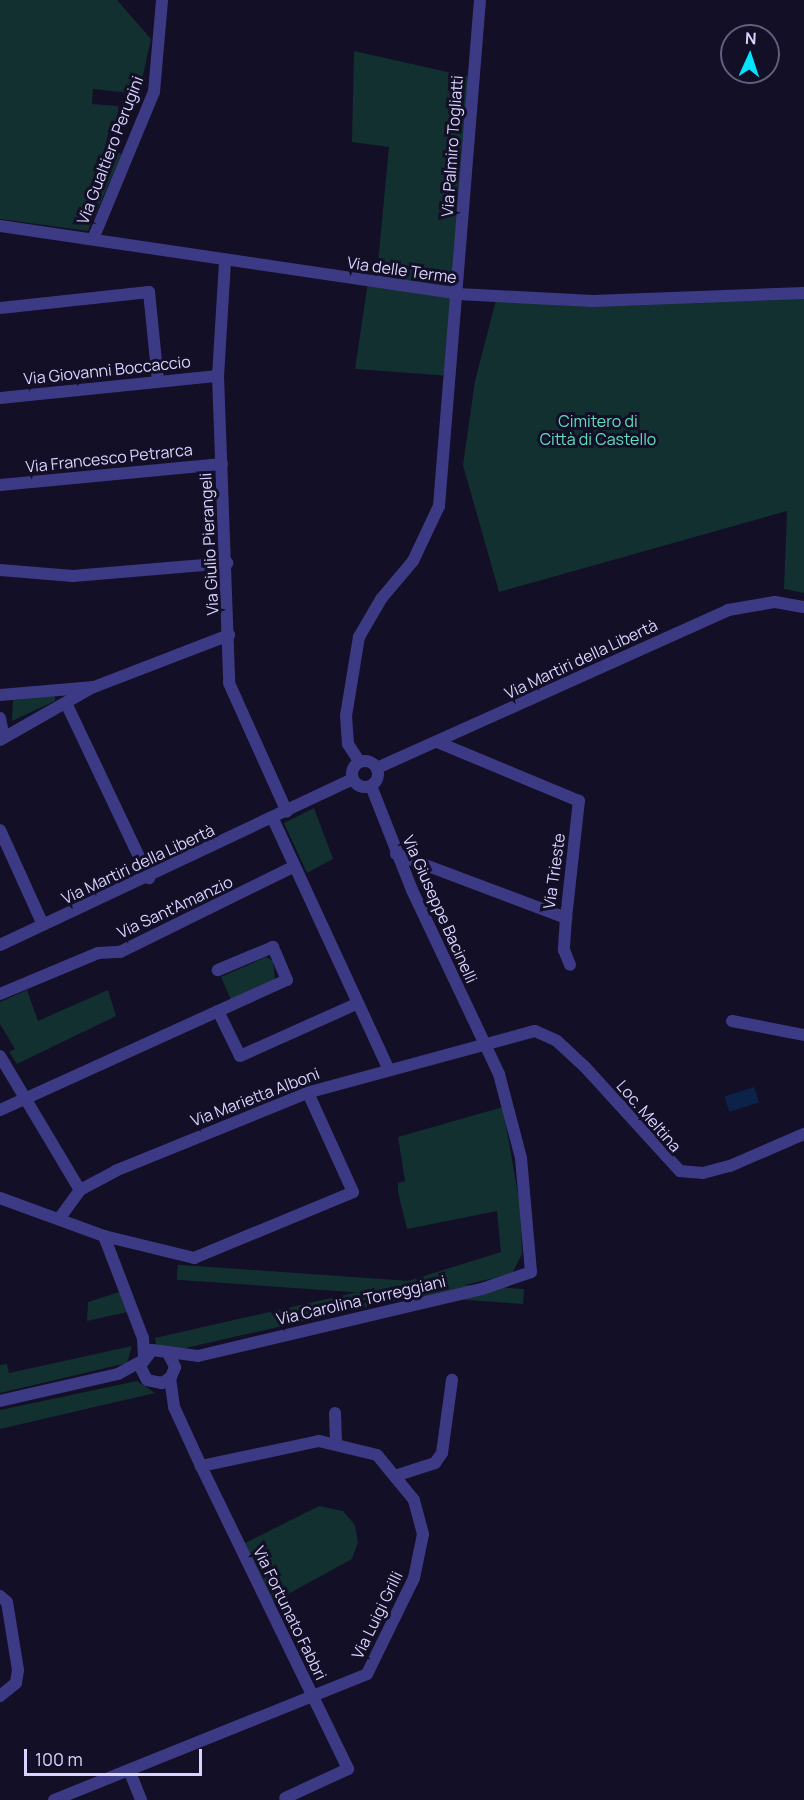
<!DOCTYPE html>
<html>
<head>
<meta charset="utf-8">
<style>
	body { margin:0 }
	#map { position:relative; width:804px; height:1800px; overflow:hidden; background:#130f26; font-family:Manrope,sans-serif }
	div>[style] { position:absolute }
	.green>* { inset:0; background:#12302f; transform-origin:0 0 }
	.water>* { inset:0; background:#0c2248; transform-origin:0 0 }
	.minor>* { height:12px; margin:-6px; padding:0 6px; transform-origin:6px; border-radius:6px; background:#3d3a85 }
	.minor>.ring { margin:-6px; padding:0; box-sizing:content-box; background:none; border:12px solid #3d3a85; border-radius:50% }
	span { translate:-50% -50%; white-space:nowrap; text-align:center; line-height:1.15; -webkit-text-stroke:6px #130f26; paint-order:stroke }
	.street-label { font-size:16px; color:#d9d4ff }
	.park-label { font-size:16px; color:#5fe0c0 }
	.north { position:absolute; left:720px; top:24px; width:60px; height:60px; box-sizing:border-box; background:#130f26; border:2px solid #625e7d; border-radius:50%; rotate:3deg; font-size:16px; font-weight:700; line-height:24px; text-align:center; color:#d9d4ff }
	.north::after { content:''; display:block; margin:auto; width:21px; height:27px; background:#00e5ff; clip-path:polygon(50% 0,100% 100%,50% 72%,0 100%) }
	.scale { position:absolute; left:24px; top:1749px; width:178px; height:27px; box-sizing:border-box; border:3px solid #d9d4ff; border-top:0; padding-left:8px; font-size:18px; line-height:21px; white-space:nowrap; color:#d9d4ff; -webkit-text-stroke:4px #130f26; paint-order:stroke }
</style>
</head>
<body>
<div id="map">
	<div class="green">
		<i style="clip-path:polygon(0 0,117px 0,151px 39px,139px 94px,93px 89px,92px 104px,118px 106px,119px 120px,111px 121px,105px 148px,122px 154px,88px 231px,0 219px)"></i>
		<i style="clip-path:polygon(354px 51px,474px 78px,451px 376px,355px 369px,368px 282px,376px 283px,389px 147px,352px 142px)"></i>
		<i style="clip-path:polygon(804px 293px,804px 593px,784px 589px,787px 511px,499px 592px,463px 465px,475px 381px,497px 296px)"></i>
		<i style="clip-path:polygon(55px 696px,55px 701px,12px 721px,13px 700px)"></i>
		<i style="clip-path:polygon(314px 808px,333px 859px,307px 873px,284px 823px)"></i>
		<i style="clip-path:polygon(266px 957px,273px 961px,275px 980px,231px 1000px,221px 977px)"></i>
		<i style="clip-path:polygon(27px 990px,38px 1021px,108px 990px,116px 1016px,17px 1064px,9px 1052px,15px 1049px,0 1024px,0 1002px)"></i>
		<i style="clip-path:polygon(503px 1107px,520px 1206px,522px 1254px,512px 1274px,172px 1351px,156px 1345px,155px 1338px,411px 1280px,501px 1252px,497px 1211px,407px 1229px,398px 1192px,398px 1183px,405px 1181px,398px 1137px)"></i>
		<i style="left:524px;top:1289px;width:15px;height:347px;rotate:94deg"></i>
		<i style="clip-path:polygon(119px 1292px,127px 1312px,87px 1321px,88px 1302px)"></i>
		<i style="clip-path:polygon(132px 1346px,127px 1363px,0 1393px,0 1365px,7px 1364px,9px 1373px)"></i>
		<i style="clip-path:polygon(137px 1381px,155px 1393px,0 1429px,0 1410px)"></i>
		<i style="clip-path:polygon(319px 1506px,343px 1511px,355px 1525px,358px 1542px,352px 1559px,268px 1605px,239px 1546px)"></i>
	</div>
	<div class="water">
		<i style="left:754px;top:1087px;width:16px;height:31px;rotate:72deg"></i>
	</div>
	<div class="minor">
		<i style="left:0;top:226px;width:463px;rotate:8.4deg"></i>
		<i style="left:458px;top:294px;width:135px;rotate:3deg"></i>
		<i style="left:593px;top:301px;width:211px;rotate:-2.2deg"></i>
		<i style="left:93px;top:239px;width:159px;rotate:-67.5deg"></i>
		<i style="left:154px;top:92px;width:92px;rotate:-85deg"></i>
		<i style="left:225px;top:262px;width:114px;rotate:93.5deg"></i>
		<i style="left:218px;top:376px;width:307px;rotate:87.9deg"></i>
		<i style="left:229px;top:683px;width:141px;rotate:65.8deg"></i>
		<i style="left:0;top:308px;width:150px;rotate:-6.1deg"></i>
		<i style="left:149px;top:292px;width:89px;rotate:84.2deg"></i>
		<i style="left:0;top:398px;width:219px;rotate:-5.8deg"></i>
		<i style="left:0;top:485px;width:223px;rotate:-5.4deg"></i>
		<i style="left:0;top:570px;width:73px;rotate:4.7deg"></i>
		<i style="left:73px;top:576px;width:155px;rotate:-4.8deg"></i>
		<i style="left:0;top:695px;width:94px;rotate:-4.9deg"></i>
		<i style="left:94px;top:687px;width:145px;rotate:-21.1deg"></i>
		<i style="left:66px;top:703px;width:194px;rotate:64.6deg"></i>
		<i style="left:0;top:718px;width:20px;rotate:79deg"></i>
		<i style="left:0;top:740px;width:107px;rotate:-29.7deg"></i>
		<i class="ring" style="left:352px;top:761px;width:14px;height:14px"></i>
		<i style="left:359px;top:761px;width:20px;rotate:-123deg"></i>
		<i style="left:348px;top:744px;width:28px;rotate:-94deg"></i>
		<i style="left:346px;top:716px;width:80px;rotate:-80.7deg"></i>
		<i style="left:359px;top:637px;width:44px;rotate:-59.9deg"></i>
		<i style="left:381px;top:599px;width:50px;rotate:-49.9deg"></i>
		<i style="left:413px;top:561px;width:61px;rotate:-64.7deg"></i>
		<i style="left:439px;top:506px;width:508px;rotate:-85.37deg"></i>
		<i style="left:377px;top:768px;width:385px;rotate:-24.2deg"></i>
		<i style="left:728px;top:610px;width:48px;rotate:-9.7deg"></i>
		<i style="left:775px;top:602px;width:29px;rotate:10deg"></i>
		<i style="left:273px;top:819px;width:274px;rotate:65.2deg"></i>
		<i style="left:0;top:830px;width:104px;rotate:65.6deg"></i>
		<i style="left:396px;top:854px;width:182px;rotate:20.6deg"></i>
		<i style="left:566px;top:918px;width:118px;rotate:-83.7deg"></i>
		<i style="left:579px;top:801px;width:151px;rotate:-157.4deg"></i>
		<i style="left:566px;top:918px;width:32px;rotate:94deg"></i>
		<i style="left:564px;top:950px;width:16px;rotate:68deg"></i>
		<i style="left:0;top:945px;width:390px;rotate:-25.2deg"></i>
		<i style="left:0;top:994px;width:106px;rotate:-22.7deg"></i>
		<i style="left:98px;top:953px;width:22px;rotate:-3deg"></i>
		<i style="left:120px;top:952px;width:193px;rotate:-26.2deg"></i>
		<i style="left:218px;top:1011px;width:50px;rotate:63.9deg"></i>
		<i style="left:240px;top:1056px;width:127px;rotate:-24.1deg"></i>
		<i style="left:732px;top:1021px;width:73px;rotate:11deg"></i>
		<i style="left:0;top:1056px;width:156px;rotate:59.2deg"></i>
		<i style="left:0;top:1110px;width:315px;rotate:-24.4deg"></i>
		<i style="left:287px;top:980px;width:36px;rotate:-113deg"></i>
		<i style="left:273px;top:947px;width:60px;rotate:157.3deg"></i>
		<i style="left:0;top:1198px;width:111px;rotate:20.1deg"></i>
		<i style="left:104px;top:1236px;width:93px;rotate:13.7deg"></i>
		<i style="left:194px;top:1258px;width:172px;rotate:-22.5deg"></i>
		<i style="left:353px;top:1192px;width:109px;rotate:-114.4deg"></i>
		<i style="left:59px;top:1219px;width:36px;rotate:-54deg"></i>
		<i style="left:80px;top:1190px;width:40px;rotate:-28deg"></i>
		<i style="left:115px;top:1171px;width:210px;rotate:-22.1deg"></i>
		<i style="left:310px;top:1092px;width:233px;rotate:-15.2deg"></i>
		<i style="left:535px;top:1031px;width:24px;rotate:24deg"></i>
		<i style="left:557px;top:1041px;width:38px;rotate:43deg"></i>
		<i style="left:585px;top:1067px;width:141px;rotate:47.6deg"></i>
		<i style="left:680px;top:1171px;width:23px;rotate:5deg"></i>
		<i style="left:703px;top:1173px;width:28px;rotate:-15deg"></i>
		<i style="left:730px;top:1166px;width:81px;rotate:-23.4deg"></i>
		<i style="left:104px;top:1236px;width:109px;rotate:69.1deg"></i>
		<i style="left:143px;top:1338px;width:18px;rotate:87deg"></i>
		<i style="left:168px;top:1353px;width:16px;rotate:63deg"></i>
		<i style="left:175px;top:1367px;width:11px;rotate:112deg"></i>
		<i style="left:171px;top:1377px;width:11px;rotate:146deg"></i>
		<i style="left:162px;top:1383px;width:15px;rotate:-169deg"></i>
		<i style="left:147px;top:1380px;width:16px;rotate:-117deg"></i>
		<i style="left:140px;top:1366px;width:20px;rotate:-53deg"></i>
		<i style="left:152px;top:1350px;width:46px;rotate:7.4deg"></i>
		<i style="left:198px;top:1356px;width:292px;rotate:-13.3deg"></i>
		<i style="left:482px;top:1289px;width:52px;rotate:-19.1deg"></i>
		<i style="left:531px;top:1272px;width:114px;rotate:-95deg"></i>
		<i style="left:521px;top:1158px;width:87px;rotate:-104.7deg"></i>
		<i style="left:499px;top:1074px;width:204px;rotate:-115.3deg"></i>
		<i style="left:412px;top:890px;width:112px;rotate:-111.5deg"></i>
		<i style="left:170px;top:1378px;width:29px;rotate:82deg"></i>
		<i style="left:174px;top:1407px;width:65px;rotate:65.4deg"></i>
		<i style="left:201px;top:1466px;width:337px;rotate:64.1deg"></i>
		<i style="left:348px;top:1769px;width:69px;rotate:155.3deg"></i>
		<i style="left:0;top:1401px;width:121px;rotate:-12.9deg"></i>
		<i style="left:118px;top:1374px;width:26px;rotate:-29deg"></i>
		<i style="left:335px;top:1413px;width:29px;rotate:88deg"></i>
		<i style="left:398px;top:1475px;width:39px;rotate:-18deg"></i>
		<i style="left:435px;top:1463px;width:12px;rotate:-55deg"></i>
		<i style="left:442px;top:1453px;width:74px;rotate:-82.2deg"></i>
		<i style="left:0;top:1596px;width:9px;rotate:41deg"></i>
		<i style="left:7px;top:1602px;width:69px;rotate:80.8deg"></i>
		<i style="left:18px;top:1670px;width:13px;rotate:99deg"></i>
		<i style="left:16px;top:1683px;width:21px;rotate:141deg"></i>
		<i style="left:129px;top:1770px;width:32px;rotate:68deg"></i>
		<i style="left:54px;top:1800px;width:337px;rotate:-21.9deg"></i>
		<i style="left:367px;top:1674px;width:107px;rotate:-63.9deg"></i>
		<i style="left:414px;top:1578px;width:45px;rotate:-78.4deg"></i>
		<i style="left:423px;top:1534px;width:35px;rotate:-105deg"></i>
		<i style="left:414px;top:1500px;width:58px;rotate:-129.4deg"></i>
		<i style="left:377px;top:1455px;width:60px;rotate:-166.4deg"></i>
		<i style="left:319px;top:1441px;width:121px;rotate:168deg"></i>
	</div>
	<div class="street-label">
		<span style="left:452px;top:146px;rotate:-86deg">Via Palmiro Togliatti</span>
		<span style="left:110px;top:150px;rotate:-69deg">Via Gualtiero Perugini</span>
		<span style="left:402px;top:270px;rotate:8deg">Via delle Terme</span>
		<span style="left:107px;top:370px;rotate:-6deg">Via Giovanni Boccaccio</span>
		<span style="left:109px;top:458px;rotate:-6deg">Via Francesco Petrarca</span>
		<span style="left:209px;top:544px;rotate:-93deg">Via Giulio Pierangeli</span>
		<span style="left:581px;top:659px;rotate:-25deg">Via Martiri della Libertà</span>
		<span style="left:138px;top:864px;rotate:-25deg">Via Martiri della Libertà</span>
		<span style="left:554px;top:871px;rotate:-82deg">Via Trieste</span>
		<span style="left:175px;top:907px;rotate:-25deg">Via Sant'Amanzio</span>
		<span style="left:440px;top:909px;rotate:66deg">Via Giuseppe Bacinelli</span>
		<span style="left:255px;top:1097px;rotate:-21deg">Via Marietta Alboni</span>
		<span style="left:649px;top:1116px;rotate:49deg">Loc. Meltina</span>
		<span style="left:361px;top:1300px;rotate:-13deg">Via Carolina Torreggiani</span>
		<span style="left:290px;top:1613px;rotate:64deg">Via Fortunato Fabbri</span>
		<span style="left:377px;top:1615px;rotate:-64deg">Via Luigi Grilli</span>
	</div>
	<div class="park-label">
		<span style="left:598px;top:430px">Cimitero di<br>Città di Castello</span>
	</div>
	<div class="north">N</div>
	<div class="scale">100 m</div>
</div>
</body>
</html>
